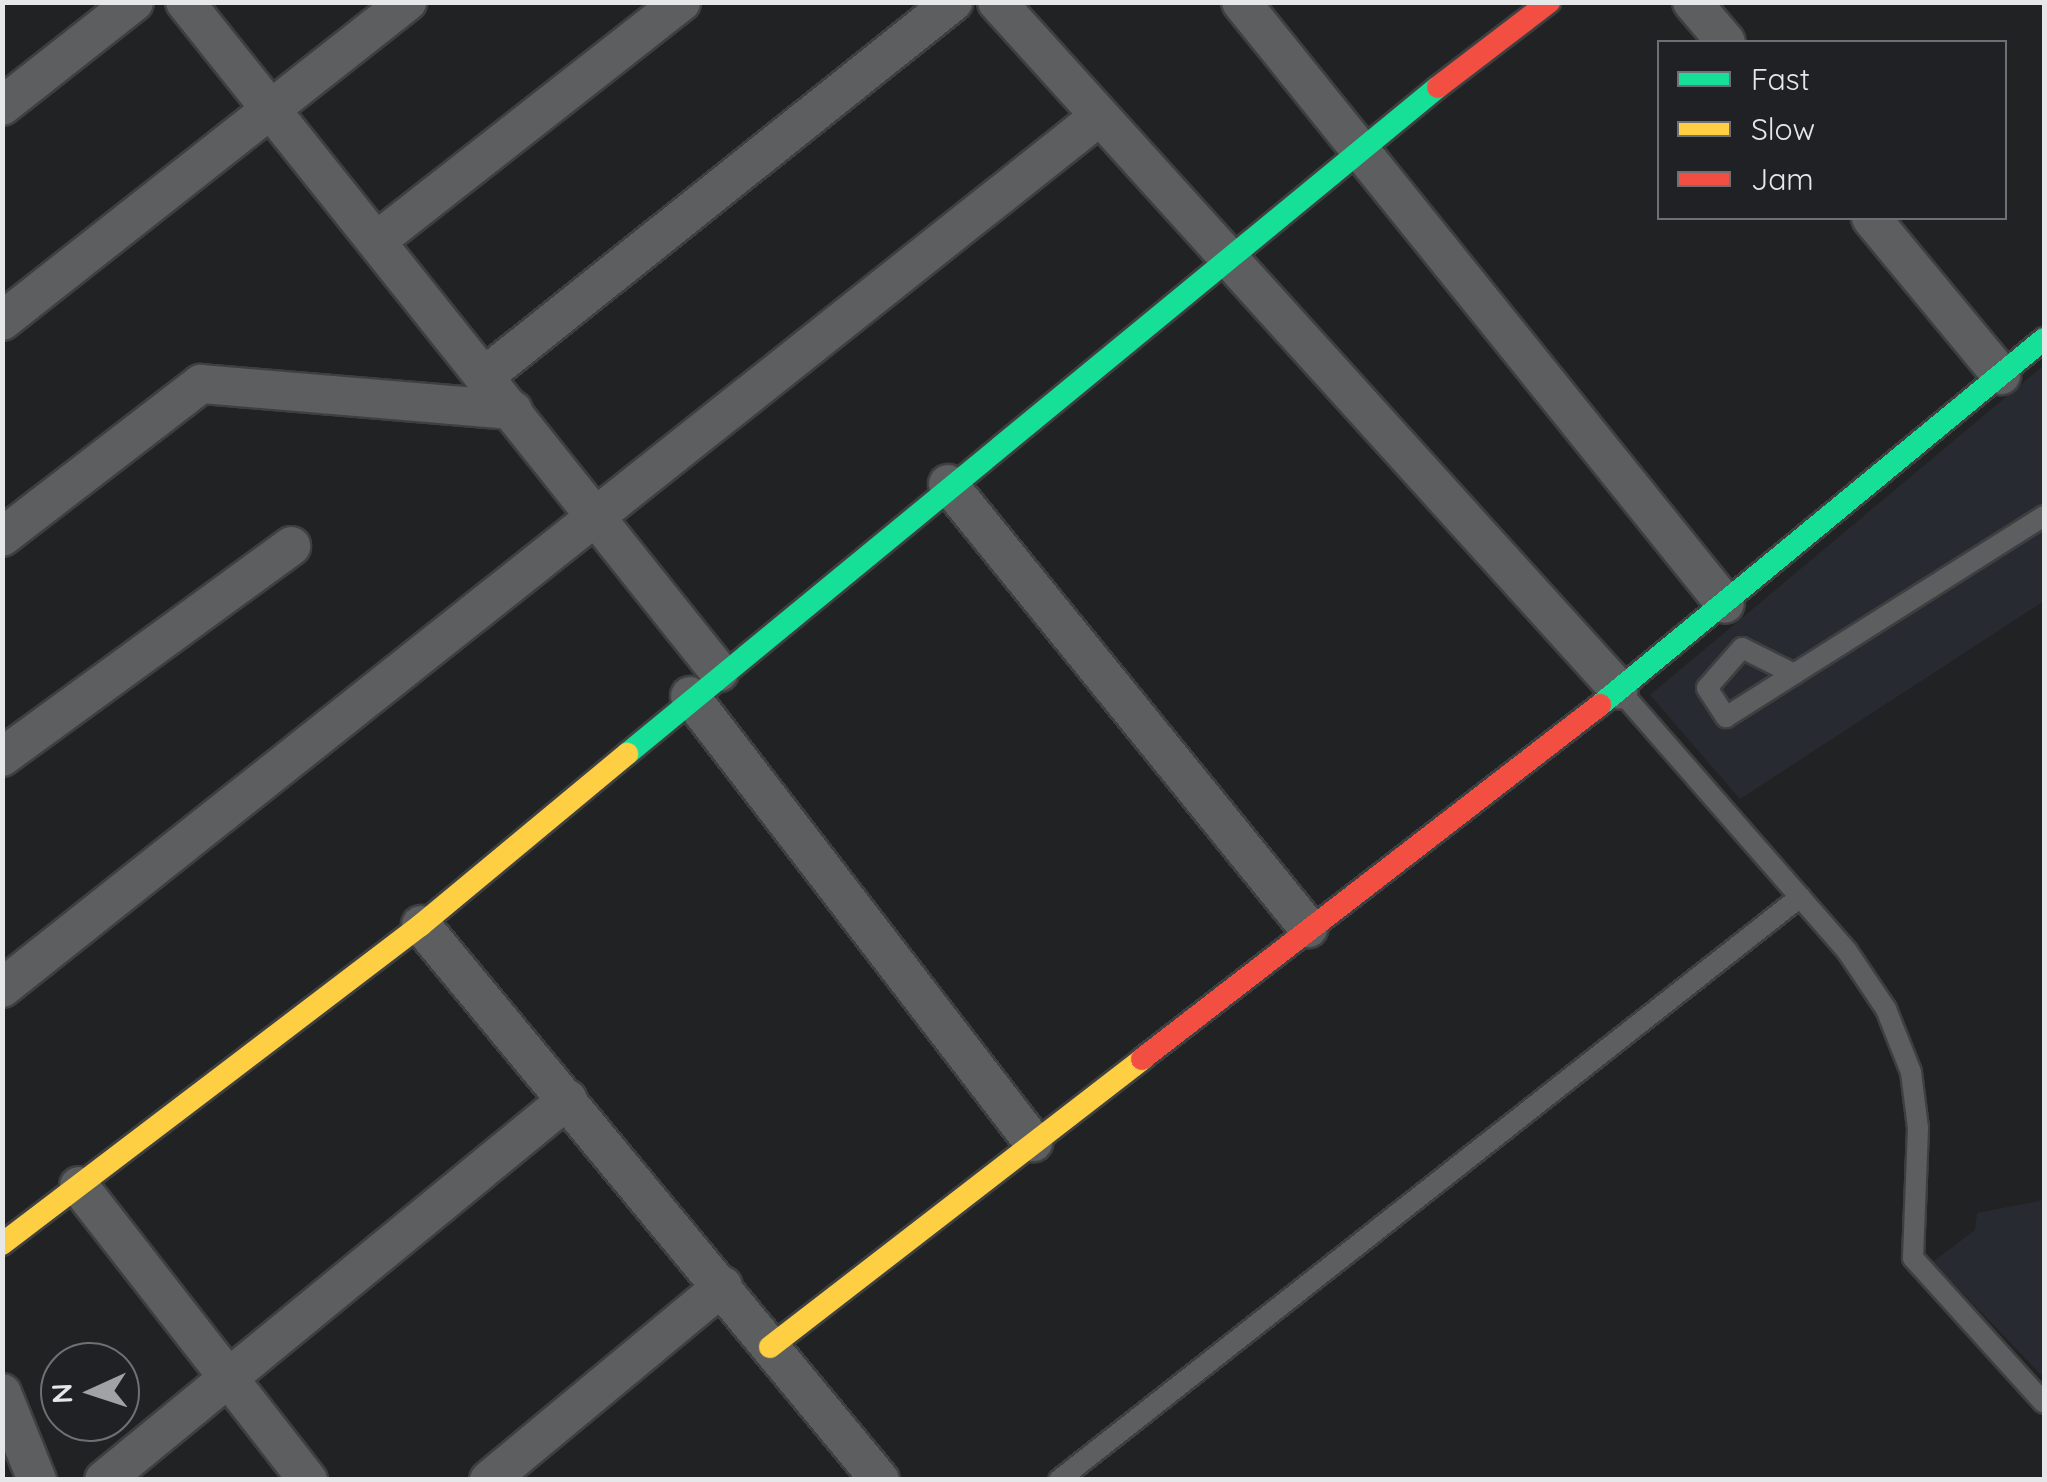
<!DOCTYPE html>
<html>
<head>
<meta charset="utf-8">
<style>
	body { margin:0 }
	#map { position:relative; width:2047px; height:1482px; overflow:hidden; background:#212223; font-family:Quicksand,sans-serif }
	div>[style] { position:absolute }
	.built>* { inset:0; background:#272a31 }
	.roads { filter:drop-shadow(2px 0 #3e3f40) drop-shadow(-2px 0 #3e3f40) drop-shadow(0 2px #3e3f40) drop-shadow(0 -2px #3e3f40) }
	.lane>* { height:20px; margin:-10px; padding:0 10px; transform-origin:10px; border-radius:10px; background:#5d5e5f }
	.street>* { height:38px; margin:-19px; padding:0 19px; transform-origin:19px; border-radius:19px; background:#5d5e5f }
	.fast>* { height:22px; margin:-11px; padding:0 11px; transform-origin:11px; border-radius:11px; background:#16e098 }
	.slow>* { height:22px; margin:-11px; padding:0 11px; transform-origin:11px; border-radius:11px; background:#ffcf43 }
	.jam>* { height:22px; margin:-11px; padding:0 11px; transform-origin:11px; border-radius:11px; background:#f24e42 }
	span { translate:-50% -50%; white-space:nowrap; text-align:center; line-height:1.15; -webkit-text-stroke:10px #202124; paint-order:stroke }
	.frame { position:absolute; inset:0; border:5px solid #e6e7e9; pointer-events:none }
	.legend { position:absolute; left:1657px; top:40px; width:350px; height:180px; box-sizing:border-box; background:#202124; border:2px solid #6f7073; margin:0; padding:12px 18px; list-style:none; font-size:30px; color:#e6e7e9 }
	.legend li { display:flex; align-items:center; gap:20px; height:50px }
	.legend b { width:50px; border:2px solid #6f7073 }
	.north { position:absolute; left:40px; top:1342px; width:100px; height:100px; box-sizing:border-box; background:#202124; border:2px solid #6f7073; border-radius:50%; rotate:267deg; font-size:28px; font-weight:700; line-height:40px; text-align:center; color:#e6e7e9 }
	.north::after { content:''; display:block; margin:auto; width:35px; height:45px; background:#a1a2a4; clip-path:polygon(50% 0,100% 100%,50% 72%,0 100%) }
</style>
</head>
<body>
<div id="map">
	<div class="built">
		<i style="clip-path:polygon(2044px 365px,2044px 601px,1740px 799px,1650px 695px)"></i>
		<i style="clip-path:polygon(2044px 1200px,2044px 1378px,1933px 1262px,1975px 1230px,1977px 1213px)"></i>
	</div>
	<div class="roads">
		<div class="lane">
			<i style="left:1794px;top:674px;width:58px;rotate:-153.4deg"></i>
			<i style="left:1742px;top:648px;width:53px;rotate:131.2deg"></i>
			<i style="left:1707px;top:688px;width:35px;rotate:57deg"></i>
			<i style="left:1726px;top:717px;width:376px;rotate:-32.3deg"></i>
			<i style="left:1622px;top:693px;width:342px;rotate:48.9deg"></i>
			<i style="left:1847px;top:951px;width:70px;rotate:56.1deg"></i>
			<i style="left:1886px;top:1009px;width:68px;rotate:68.4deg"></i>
			<i style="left:1911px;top:1072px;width:56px;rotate:82.9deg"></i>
			<i style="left:1918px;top:1128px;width:130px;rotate:92.2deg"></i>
			<i style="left:1913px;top:1258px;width:195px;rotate:47.9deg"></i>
			<i style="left:1059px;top:1480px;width:943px;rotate:-38.19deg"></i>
		</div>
		<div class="street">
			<i style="left:185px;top:2px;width:857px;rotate:51.44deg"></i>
			<i style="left:997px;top:2px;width:927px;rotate:47.88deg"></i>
			<i style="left:1241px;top:2px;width:772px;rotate:51.2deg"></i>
			<i style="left:1692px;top:2px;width:52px;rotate:49.6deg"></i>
			<i style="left:2px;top:106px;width:168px;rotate:-38.2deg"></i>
			<i style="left:1871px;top:218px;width:204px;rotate:50.4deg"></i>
			<i style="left:379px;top:239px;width:384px;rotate:-38.1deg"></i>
			<i style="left:2px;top:321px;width:516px;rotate:-38.23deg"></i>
			<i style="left:486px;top:375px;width:598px;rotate:-38.61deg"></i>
			<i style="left:948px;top:484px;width:572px;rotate:50.96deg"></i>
			<i style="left:2px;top:537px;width:251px;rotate:-37.6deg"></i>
			<i style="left:201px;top:384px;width:313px;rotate:4.8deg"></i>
			<i style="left:690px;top:696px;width:563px;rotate:52.44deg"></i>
			<i style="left:2px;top:757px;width:358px;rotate:-36.1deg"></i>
			<i style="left:421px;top:925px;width:720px;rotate:50.41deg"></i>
			<i style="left:2px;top:988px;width:1402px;rotate:-38.46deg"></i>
			<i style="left:79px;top:1186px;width:373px;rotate:52.1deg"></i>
			<i style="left:2px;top:1393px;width:94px;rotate:68.1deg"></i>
			<i style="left:104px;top:1480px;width:600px;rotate:-39.39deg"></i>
			<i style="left:489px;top:1480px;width:304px;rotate:-39.7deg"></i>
		</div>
		<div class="fast">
			<i style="left:1600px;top:705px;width:575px;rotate:-39.5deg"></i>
			<i style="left:627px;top:754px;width:1050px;rotate:-39.44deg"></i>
		</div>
		<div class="slow">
			<i style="left:2px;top:1244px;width:527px;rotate:-37.28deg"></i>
			<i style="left:421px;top:925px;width:268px;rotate:-39.7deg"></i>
			<i style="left:770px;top:1347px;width:470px;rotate:-37.7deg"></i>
		</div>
		<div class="jam">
			<i style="left:1438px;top:87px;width:140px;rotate:-37.4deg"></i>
			<i style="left:1142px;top:1059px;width:579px;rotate:-37.7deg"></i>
		</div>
	</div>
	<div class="frame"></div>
	<ul class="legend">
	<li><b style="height:12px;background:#16e098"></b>Fast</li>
	<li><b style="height:12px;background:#ffcf43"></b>Slow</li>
	<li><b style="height:12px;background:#f24e42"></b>Jam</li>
	</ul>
	<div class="north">N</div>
</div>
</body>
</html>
